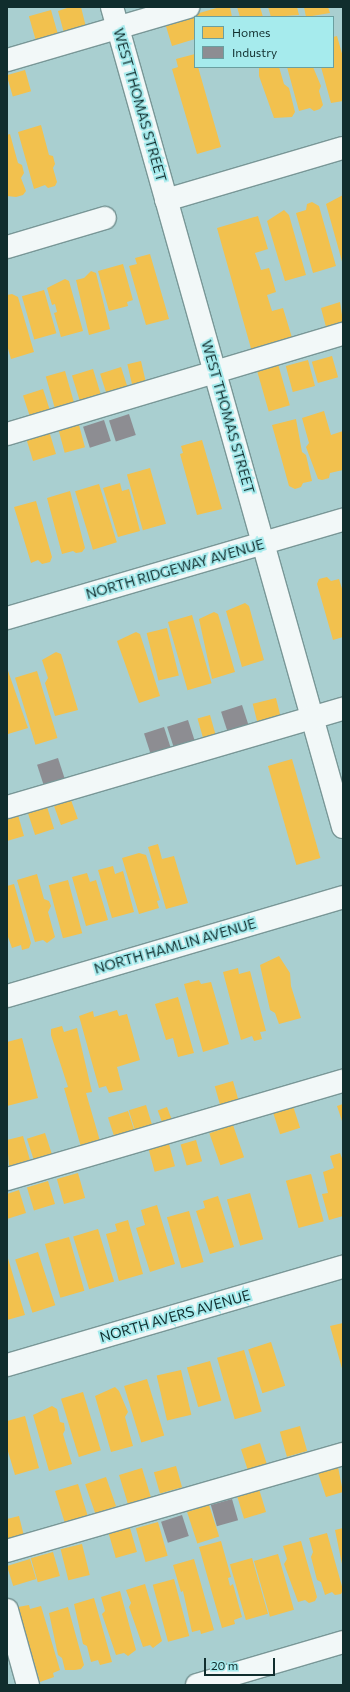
<!DOCTYPE html>
<html>
<head>
<meta charset="utf-8">
<style>
	body { margin:0 }
	#map { position:relative; width:350px; height:1692px; overflow:hidden; background:#a9cfd0; font-family:Commissioner,sans-serif }
	div>[style] { position:absolute }
	.homes>* { inset:0; background:#f2c14e; transform-origin:0 0 }
	.industry>* { inset:0; background:#8d8d92; transform-origin:0 0 }
	.roads { filter:drop-shadow(1px 0 #799797) drop-shadow(-1px 0 #799797) drop-shadow(0 1px #799797) drop-shadow(0 -1px #799797) }
	.minor>* { height:22px; margin:-11px; padding:0 11px; transform-origin:11px; border-radius:11px; background:#f2f8f8 }
	span { translate:-50% -50%; white-space:nowrap; text-align:center; line-height:1.15; -webkit-text-stroke:4px #a6ebed; paint-order:stroke }
	.street-label { font-size:14px; color:#102d2d }
	.frame { position:absolute; inset:0; border:8px solid #102d2d; pointer-events:none }
	.legend { position:absolute; left:194px; top:16px; width:140px; height:52px; box-sizing:border-box; background:#a6ebed; border:1px solid #6a9fa0; margin:0; padding:5px 7px; list-style:none; font-size:12px; color:#102d2d }
	.legend li { display:flex; align-items:center; gap:8px; height:20px }
	.legend b { width:20px; border:1px solid #6a9fa0 }
	.scale { position:absolute; left:204px; top:1658px; width:71px; height:18px; box-sizing:border-box; border:2px solid #102d2d; border-top:0; padding-left:5px; font-size:12px; line-height:14px; white-space:nowrap; color:#102d2d; -webkit-text-stroke:3px #a6ebed; paint-order:stroke }
</style>
</head>
<body>
<div id="map">
	<div class="homes">
		<i style="clip-path:polygon(70px 7px,81px 7px,86px 27px,64px 33px,58px 11px)"></i>
		<i style="clip-path:polygon(220px 7px,230px 7px,232px 17px,195px 17px,195px 39px,172px 46px,165px 23px)"></i>
		<i style="clip-path:polygon(237px 7px,260px 7px,263px 17px,240px 17px)"></i>
		<i style="clip-path:polygon(268px 7px,297px 7px,299px 15px,271px 17px)"></i>
		<i style="clip-path:polygon(304px 7px,328px 7px,330px 13px,306px 17px)"></i>
		<i style="left:51px;top:10px;width:26px;height:23px;rotate:74deg"></i>
		<i style="clip-path:polygon(337px 36px,343px 57px,343px 101px,331px 103px,321px 67px,333px 67px,333px 37px)"></i>
		<i style="clip-path:polygon(195px 54px,195px 67px,198px 67px,221px 147px,197px 154px,172px 69px,178px 67px,176px 59px)"></i>
		<i style="clip-path:polygon(259px 67px,279px 67px,284px 84px,289px 88px,295px 112px,292px 117px,274px 118px,259px 76px)"></i>
		<i style="clip-path:polygon(287px 67px,313px 67px,321px 86px,319px 91px,323px 105px,320px 109px,314px 111px,310px 108px,299px 111px)"></i>
		<i style="left:25px;top:70px;width:22px;height:19px;rotate:74deg"></i>
		<i style="clip-path:polygon(41px 125px,49px 155px,53px 156px,55px 164px,53px 168px,57px 182px,55px 186px,48px 188px,45px 185px,34px 189px,18px 132px)"></i>
		<i style="clip-path:polygon(10px 134px,18px 163px,22px 165px,24px 173px,21px 178px,26px 191px,23px 195px,16px 197px,7px 196px,7px 135px)"></i>
		<i style="clip-path:polygon(343px 195px,343px 265px,326px 204px)"></i>
		<i style="clip-path:polygon(312px 202px,319px 206px,336px 266px,313px 273px,296px 213px,306px 210px,307px 204px)"></i>
		<i style="clip-path:polygon(284px 210px,289px 215px,306px 275px,285px 281px,267px 221px)"></i>
		<i style="clip-path:polygon(258px 216px,268px 249px,255px 253px,261px 270px,269px 268px,276px 292px,267px 295px,272px 311px,283px 308px,293px 341px,252px 352px,217px 228px)"></i>
		<i style="clip-path:polygon(150px 254px,169px 319px,146px 325px,129px 266px,137px 264px,135px 258px)"></i>
		<i style="clip-path:polygon(123px 264px,133px 300px,127px 302px,128px 306px,109px 311px,98px 271px)"></i>
		<i style="clip-path:polygon(91px 271px,96px 273px,110px 329px,89px 335px,76px 280px,84px 278px)"></i>
		<i style="clip-path:polygon(65px 279px,69px 281px,83px 331px,61px 337px,54px 313px,57px 312px,55px 304px,52px 305px,47px 288px)"></i>
		<i style="left:44px;top:290px;width:45px;height:23px;rotate:74deg"></i>
		<i style="clip-path:polygon(12px 294px,18px 297px,34px 352px,11px 359px,7px 345px,7px 295px)"></i>
		<i style="clip-path:polygon(340px 302px,343px 322px,326px 327px,321px 308px)"></i>
		<i style="left:332px;top:356px;width:22px;height:21px;rotate:74deg"></i>
		<i style="left:308px;top:360px;width:27px;height:23px;rotate:75deg"></i>
		<i style="left:141px;top:361px;width:22px;height:14px;rotate:77deg"></i>
		<i style="left:278px;top:364px;width:43px;height:22px;rotate:74deg"></i>
		<i style="left:121px;top:367px;width:22px;height:22px;rotate:72deg"></i>
		<i style="left:93px;top:369px;width:27px;height:22px;rotate:73deg"></i>
		<i style="left:65px;top:371px;width:32px;height:20px;rotate:74deg"></i>
		<i style="left:43px;top:389px;width:23px;height:21px;rotate:72deg"></i>
		<i style="clip-path:polygon(324px 411px,331px 435px,343px 431px,343px 470px,330px 473px,329px 478px,322px 480px,318px 479px,306px 447px,309px 443px,302px 418px)"></i>
		<i style="clip-path:polygon(296px 419px,302px 452px,306px 455px,312px 481px,303px 483px,301px 487px,295px 489px,289px 486px,272px 425px)"></i>
		<i style="left:79px;top:425px;width:23px;height:21px;rotate:75deg"></i>
		<i style="left:49px;top:431px;width:24px;height:24px;rotate:73deg"></i>
		<i style="clip-path:polygon(202px 440px,222px 509px,197px 515px,180px 454px,183px 453px,181px 446px)"></i>
		<i style="left:150px;top:468px;width:58px;height:24px;rotate:74deg"></i>
		<i style="clip-path:polygon(120px 483px,122px 491px,129px 489px,140px 531px,118px 537px,103px 488px)"></i>
		<i style="left:99px;top:484px;width:61px;height:25px;rotate:73deg"></i>
		<i style="clip-path:polygon(70px 491px,85px 548px,82px 552px,76px 553px,73px 551px,62px 554px,47px 498px)"></i>
		<i style="clip-path:polygon(36px 501px,52px 557px,50px 562px,42px 564px,38px 560px,31px 563px,14px 507px)"></i>
		<i style="clip-path:polygon(327px 577px,331px 581px,339px 579px,343px 592px,343px 637px,333px 640px,317px 584px,319px 579px)"></i>
		<i style="clip-path:polygon(245px 603px,249px 606px,264px 660px,242px 667px,226px 611px)"></i>
		<i style="clip-path:polygon(214px 612px,218px 614px,235px 672px,212px 679px,199px 619px)"></i>
		<i style="left:192px;top:615px;width:71px;height:25px;rotate:74deg"></i>
		<i style="left:167px;top:628px;width:49px;height:21px;rotate:76deg"></i>
		<i style="clip-path:polygon(136px 632px,140px 634px,160px 696px,139px 703px,117px 641px)"></i>
		<i style="clip-path:polygon(56px 652px,61px 654px,78px 710px,55px 716px,45px 683px,48px 678px,42px 660px)"></i>
		<i style="clip-path:polygon(7px 668px,28px 728px,8px 734px,7px 732px)"></i>
		<i style="left:37px;top:671px;width:70px;height:23px;rotate:73deg"></i>
		<i style="left:276px;top:698px;width:21px;height:24px;rotate:76deg"></i>
		<i style="left:210px;top:715px;width:22px;height:13px;rotate:74deg"></i>
		<i style="left:292px;top:759px;width:103px;height:25px;rotate:74deg"></i>
		<i style="left:71px;top:800px;width:20px;height:18px;rotate:70deg"></i>
		<i style="left:47px;top:807px;width:23px;height:20px;rotate:72deg"></i>
		<i style="clip-path:polygon(18px 815px,24px 836px,7px 841px,7px 818px)"></i>
		<i style="clip-path:polygon(158px 844px,162px 859px,174px 856px,188px 903px,166px 909px,148px 847px)"></i>
		<i style="clip-path:polygon(139px 853px,146px 855px,160px 900px,157px 901px,159px 908px,139px 914px,122px 858px)"></i>
		<i style="clip-path:polygon(113px 866px,115px 874px,123px 871px,134px 912px,112px 918px,98px 870px)"></i>
		<i style="clip-path:polygon(87px 873px,90px 882px,96px 880px,108px 920px,86px 926px,72px 877px)"></i>
		<i style="clip-path:polygon(37px 874px,44px 899px,49px 901px,51px 906px,48px 912px,55px 937px,47px 943px,43px 940px,35px 942px,17px 880px)"></i>
		<i style="left:68px;top:880px;width:55px;height:20px;rotate:75deg"></i>
		<i style="clip-path:polygon(14px 884px,31px 943px,29px 948px,22px 950px,21px 945px,12px 948px,7px 934px,7px 886px)"></i>
		<i style="clip-path:polygon(279px 956px,290px 973px,291px 986px,301px 1018px,279px 1024px,275px 1013px,270px 1010px,260px 965px)"></i>
		<i style="clip-path:polygon(238px 968px,239px 974px,250px 971px,266px 1031px,260px 1032px,262px 1039px,254px 1041px,252px 1036px,241px 1040px,223px 972px)"></i>
		<i style="clip-path:polygon(199px 980px,201px 984px,211px 982px,229px 1044px,203px 1052px,184px 984px)"></i>
		<i style="clip-path:polygon(178px 997px,194px 1053px,178px 1057px,173px 1038px,166px 1040px,155px 1004px)"></i>
		<i style="clip-path:polygon(117px 1010px,119px 1016px,127px 1014px,140px 1060px,117px 1067px,123px 1090px,109px 1093px,106px 1086px,99px 1088px,79px 1016px,93px 1011px,94px 1017px)"></i>
		<i style="clip-path:polygon(62px 1026px,64px 1032px,77px 1028px,92px 1092px,86px 1093px,100px 1141px,81px 1147px,64px 1088px,68px 1087px,51px 1035px,51px 1029px)"></i>
		<i style="clip-path:polygon(22px 1038px,38px 1098px,7px 1106px,7px 1042px)"></i>
		<i style="left:233px;top:1081px;width:22px;height:19px;rotate:74deg"></i>
		<i style="clip-path:polygon(343px 1104px,343px 1124px,337px 1106px)"></i>
		<i style="left:146px;top:1105px;width:21px;height:18px;rotate:73deg"></i>
		<i style="left:293px;top:1106px;width:23px;height:21px;rotate:72deg"></i>
		<i style="left:167px;top:1107px;width:14px;height:10px;rotate:69deg"></i>
		<i style="left:128px;top:1111px;width:22px;height:21px;rotate:72deg"></i>
		<i style="left:233px;top:1125px;width:34px;height:25px;rotate:71deg"></i>
		<i style="left:45px;top:1133px;width:23px;height:19px;rotate:72deg"></i>
		<i style="clip-path:polygon(23px 1136px,30px 1160px,9px 1166px,7px 1140px)"></i>
		<i style="left:196px;top:1140px;width:22px;height:16px;rotate:74deg"></i>
		<i style="left:169px;top:1144px;width:23px;height:21px;rotate:75deg"></i>
		<i style="clip-path:polygon(340px 1153px,343px 1161px,343px 1216px,329px 1220px,322px 1194px,328px 1193px,323px 1172px,334px 1168px,330px 1156px)"></i>
		<i style="left:78px;top:1173px;width:26px;height:22px;rotate:74deg"></i>
		<i style="left:311px;top:1174px;width:49px;height:26px;rotate:75deg"></i>
		<i style="left:48px;top:1181px;width:24px;height:22px;rotate:73deg"></i>
		<i style="clip-path:polygon(19px 1190px,26px 1213px,7px 1219px,7px 1194px)"></i>
		<i style="left:250px;top:1193px;width:48px;height:24px;rotate:74deg"></i>
		<i style="clip-path:polygon(218px 1196px,234px 1247px,210px 1254px,196px 1211px,205px 1208px,203px 1201px)"></i>
		<i style="clip-path:polygon(157px 1205px,175px 1264px,150px 1272px,136px 1228px,145px 1225px,141px 1210px)"></i>
		<i style="left:189px;top:1211px;width:53px;height:23px;rotate:74deg"></i>
		<i style="clip-path:polygon(128px 1220px,143px 1274px,119px 1281px,106px 1234px,117px 1231px,115px 1224px)"></i>
		<i style="left:98px;top:1229px;width:55px;height:26px;rotate:73deg"></i>
		<i style="left:69px;top:1237px;width:56px;height:25px;rotate:74deg"></i>
		<i style="left:38px;top:1252px;width:56px;height:24px;rotate:72deg"></i>
		<i style="clip-path:polygon(7px 1255px,25px 1315px,7px 1320px)"></i>
		<i style="clip-path:polygon(343px 1323px,343px 1372px,330px 1326px)"></i>
		<i style="left:271px;top:1342px;width:46px;height:24px;rotate:72deg"></i>
		<i style="left:244px;top:1350px;width:64px;height:28px;rotate:74deg"></i>
		<i style="left:210px;top:1361px;width:41px;height:24px;rotate:74deg"></i>
		<i style="left:181px;top:1370px;width:46px;height:25px;rotate:77deg"></i>
		<i style="left:147px;top:1379px;width:59px;height:24px;rotate:73deg"></i>
		<i style="clip-path:polygon(115px 1387px,119px 1391px,128px 1412px,125px 1417px,133px 1446px,111px 1452px,95px 1396px)"></i>
		<i style="left:83px;top:1392px;width:61px;height:23px;rotate:73deg"></i>
		<i style="clip-path:polygon(52px 1406px,57px 1409px,60px 1422px,64px 1423px,65px 1430px,63px 1434px,72px 1464px,49px 1471px,33px 1415px)"></i>
		<i style="clip-path:polygon(25px 1416px,39px 1468px,15px 1475px,7px 1448px,7px 1421px)"></i>
		<i style="left:300px;top:1426px;width:26px;height:21px;rotate:74deg"></i>
		<i style="left:260px;top:1443px;width:22px;height:20px;rotate:72deg"></i>
		<i style="left:176px;top:1466px;width:22px;height:23px;rotate:74deg"></i>
		<i style="clip-path:polygon(338px 1467px,343px 1492px,326px 1497px,318px 1473px)"></i>
		<i style="left:142px;top:1468px;width:30px;height:24px;rotate:73deg"></i>
		<i style="left:106px;top:1477px;width:31px;height:22px;rotate:71deg"></i>
		<i style="left:78px;top:1484px;width:34px;height:24px;rotate:73deg"></i>
		<i style="left:259px;top:1489px;width:24px;height:23px;rotate:73deg"></i>
		<i style="left:209px;top:1505px;width:33px;height:23px;rotate:72deg"></i>
		<i style="clip-path:polygon(19px 1516px,24px 1536px,7px 1540px,7px 1519px)"></i>
		<i style="left:158px;top:1522px;width:35px;height:23px;rotate:74deg"></i>
		<i style="left:130px;top:1528px;width:25px;height:22px;rotate:74deg"></i>
		<i style="clip-path:polygon(343px 1528px,343px 1569px,335px 1530px)"></i>
		<i style="clip-path:polygon(327px 1533px,343px 1590px,341px 1594px,335px 1595px,332px 1592px,325px 1595px,321px 1582px,317px 1580px,311px 1557px,313px 1552px,309px 1538px)"></i>
		<i style="clip-path:polygon(221px 1541px,231px 1577px,228px 1578px,230px 1586px,233px 1584px,242px 1617px,234px 1620px,235px 1624px,222px 1628px,199px 1547px)"></i>
		<i style="clip-path:polygon(301px 1541px,317px 1597px,315px 1601px,309px 1603px,305px 1600px,298px 1602px,284px 1564px,287px 1559px,283px 1546px)"></i>
		<i style="left:82px;top:1544px;width:32px;height:22px;rotate:76deg"></i>
		<i style="left:53px;top:1552px;width:25px;height:23px;rotate:74deg"></i>
		<i style="left:278px;top:1554px;width:58px;height:25px;rotate:74deg"></i>
		<i style="left:252px;top:1558px;width:58px;height:23px;rotate:74deg"></i>
		<i style="left:30px;top:1559px;width:21px;height:24px;rotate:73deg"></i>
		<i style="clip-path:polygon(194px 1559px,214px 1630px,201px 1634px,200px 1630px,192px 1632px,183px 1591px,181px 1592px,173px 1565px)"></i>
		<i style="left:174px;top:1579px;width:59px;height:22px;rotate:75deg"></i>
		<i style="clip-path:polygon(145px 1584px,162px 1641px,153px 1648px,150px 1645px,143px 1647px,129px 1607px,131px 1603px,126px 1590px)"></i>
		<i style="clip-path:polygon(120px 1591px,136px 1650px,128px 1656px,124px 1653px,116px 1655px,102px 1614px,105px 1611px,101px 1597px)"></i>
		<i style="clip-path:polygon(94px 1598px,112px 1662px,100px 1665px,98px 1660px,91px 1662px,87px 1646px,83px 1644px,74px 1604px)"></i>
		<i style="clip-path:polygon(29px 1605px,30px 1609px,41px 1606px,60px 1670px,53px 1673px,54px 1677px,40px 1682px,18px 1607px)"></i>
		<i style="clip-path:polygon(68px 1607px,84px 1665px,81px 1669px,75px 1670px,65px 1670px,62px 1658px,58px 1655px,49px 1613px)"></i>
	</div>
	<div class="industry">
		<i style="left:129px;top:414px;width:22px;height:21px;rotate:72deg"></i>
		<i style="left:104px;top:420px;width:22px;height:22px;rotate:72deg"></i>
		<i style="left:242px;top:705px;width:22px;height:22px;rotate:72deg"></i>
		<i style="left:188px;top:720px;width:22px;height:22px;rotate:72deg"></i>
		<i style="left:164px;top:727px;width:22px;height:21px;rotate:72deg"></i>
		<i style="left:58px;top:758px;width:22px;height:22px;rotate:72deg"></i>
		<i style="left:232px;top:1499px;width:22px;height:22px;rotate:74deg"></i>
		<i style="left:182px;top:1515px;width:22px;height:22px;rotate:72deg"></i>
	</div>
	<div class="roads">
		<div class="minor">
			<i style="left:112px;top:7px;width:852px;rotate:74.27deg"></i>
			<i style="left:7px;top:60px;width:189px;rotate:-16.3deg"></i>
			<i style="left:166px;top:200px;width:184px;rotate:-16.4deg"></i>
			<i style="left:7px;top:247px;width:102px;rotate:-16.5deg"></i>
			<i style="left:7px;top:434px;width:351px;rotate:-16.6deg"></i>
			<i style="left:7px;top:618px;width:350px;rotate:-16.3deg"></i>
			<i style="left:7px;top:807px;width:350px;rotate:-16.3deg"></i>
			<i style="left:7px;top:996px;width:350px;rotate:-16.4deg"></i>
			<i style="left:7px;top:1179px;width:350px;rotate:-16.3deg"></i>
			<i style="left:7px;top:1365px;width:350px;rotate:-16.3deg"></i>
			<i style="left:7px;top:1551px;width:350px;rotate:-16.1deg"></i>
			<i style="left:7px;top:1610px;width:78px;rotate:74.4deg"></i>
			<i style="left:197px;top:1685px;width:152px;rotate:-16.4deg"></i>
		</div>
	</div>
	<div class="street-label">
		<span style="left:140px;top:105px;rotate:74deg">WEST THOMAS STREET</span>
		<span style="left:228px;top:417px;rotate:74deg">WEST THOMAS STREET</span>
		<span style="left:175px;top:569px;rotate:-16deg">NORTH RIDGEWAY AVENUE</span>
		<span style="left:175px;top:946px;rotate:-16deg">NORTH HAMLIN AVENUE</span>
		<span style="left:175px;top:1316px;rotate:-16deg">NORTH AVERS AVENUE</span>
	</div>
	<div class="frame"></div>
	<ul class="legend">
	<li><b style="height:11px;background:#f2c14e"></b>Homes</li>
	<li><b style="height:11px;background:#8d8d92"></b>Industry</li>
	</ul>
	<div class="scale">20 m</div>
</div>
</body>
</html>
